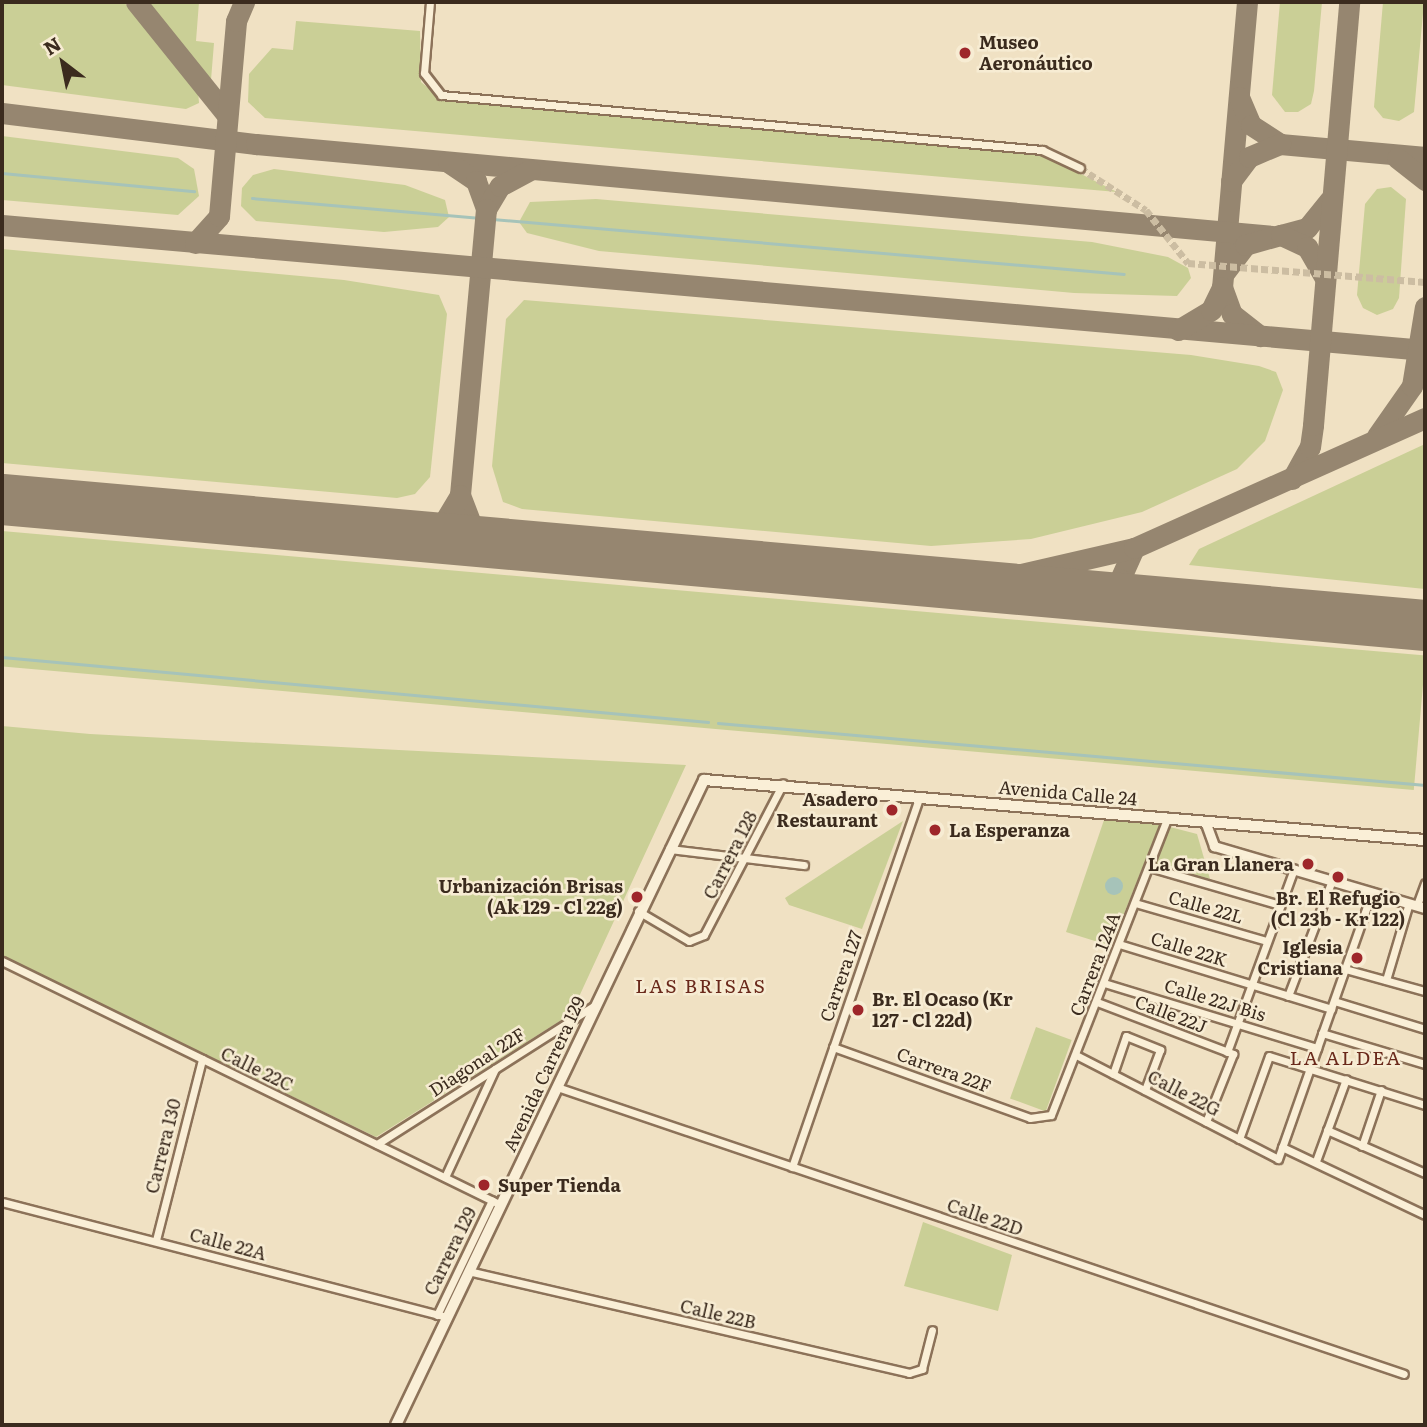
<!DOCTYPE html>
<html>
<head>
<meta charset="utf-8">
<style>
	body { margin:0 }
	#map { position:relative; width:1427px; height:1427px; overflow:hidden; background:#f0e1c3; font-family:Literata,serif }
	div>[style] { position:absolute }
	.green>* { inset:0; background:#cacf96; transform-origin:0 0 }
	.water>* { inset:0; background:#a6c3b9 }
	.round { border-radius:50% }
	.stream>* { height:2.5px; margin:-1.25px; padding:0 1.25px; transform-origin:1.25px; border-radius:1.25px; background:#a6c3b9 }
	.taxiway>* { height:21px; margin:-10.5px; padding:0 10.5px; transform-origin:10.5px; border-radius:10.5px; background:#968670 }
	.runway>* { height:51px; margin:-25.5px; padding:0 25.5px; transform-origin:25.5px; border-radius:25.5px; background:#968670 }
	.minor-tunnel>* { height:7px; margin-top:-3.5px; transform-origin:0; background:repeating-linear-gradient(90deg,#ccbda2 0 7px,transparent 0 10.5px) }
	.roads { filter:drop-shadow(2px 0 #8c7259) drop-shadow(-2px 0 #8c7259) drop-shadow(0 2px #8c7259) drop-shadow(0 -2px #8c7259) }
	.minor>* { height:7px; margin:-3.5px; padding:0 3.5px; transform-origin:3.5px; border-radius:3.5px; background:#faefd7 }
	.tertiary>* { height:9px; margin:-4.5px; padding:0 4.5px; transform-origin:4.5px; border-radius:4.5px; background:#faefd7 }
	.secondary>* { height:10px; margin:-5px; padding:0 5px; transform-origin:5px; border-radius:5px; background:#faefd7 }
	.dots>* { width:19px; height:19px; translate:-50% -50%; box-sizing:border-box; border:4px solid #f7ecd3; border-radius:50% }
	span { translate:-50% -50%; white-space:nowrap; text-align:center; line-height:1.15; -webkit-text-stroke:5px #f7ecd3; paint-order:stroke }
	.poi-label { font-size:18px; color:#3b2b1e; font-weight:700 }
	.left { translate:0 -50%; text-align:left }
	.right { translate:-100% -50%; text-align:right }
	.street-label { font-size:18px; color:#3b2b1e }
	.neighbourhood-label { font-size:19px; color:#6a291b; letter-spacing:2px }
	.frame { position:absolute; inset:0; border:4px solid #3b2b1e; pointer-events:none }
	.north { position:absolute; left:28px; top:28px; width:70px; height:70px; -webkit-text-stroke:5px #f7ecd3; paint-order:stroke; rotate:328deg; font-size:19px; font-weight:700; line-height:28px; text-align:center; color:#3b2b1e }
	.north::after { content:''; display:block; margin:auto; width:24px; height:32px; background:#3b2b1e; clip-path:polygon(50% 0,100% 100%,50% 72%,0 100%) }
</style>
</head>
<body>
<div id="map">
	<div class="green">
		<i style="clip-path:polygon(2px 2px,124px 2px,198px 90px,199px 103px,186px 109px,2px 85px)"></i>
		<i style="clip-path:polygon(144px 2px,199px 2px,196px 41px,214px 43px,211px 80px)"></i>
		<i style="clip-path:polygon(1280px 2px,1322px 2px,1314px 91px,1311px 104px,1298px 112px,1285px 112px,1272px 95px)"></i>
		<i style="clip-path:polygon(1383px 2px,1424px 2px,1414px 112px,1399px 121px,1383px 118px,1374px 107px)"></i>
		<i style="clip-path:polygon(296px 21px,420px 31px,421px 82px,444px 101px,1045px 156px,1117px 192px,265px 118px,248px 102px,249px 74px,272px 48px,293px 50px)"></i>
		<i style="clip-path:polygon(2px 136px,178px 158px,194px 169px,199px 196px,178px 215px,2px 200px)"></i>
		<i style="clip-path:polygon(274px 169px,405px 185px,445px 200px,449px 217px,438px 227px,384px 232px,256px 221px,241px 206px,242px 188px,253px 175px)"></i>
		<i style="clip-path:polygon(1391px 187px,1406px 199px,1399px 298px,1393px 309px,1377px 315px,1363px 308px,1357px 295px,1365px 204px,1377px 189px)"></i>
		<i style="clip-path:polygon(596px 199px,1092px 242px,1168px 257px,1188px 268px,1191px 278px,1177px 296px,1074px 293px,599px 251px,527px 233px,519px 222px,530px 202px)"></i>
		<i style="clip-path:polygon(2px 249px,344px 280px,439px 295px,447px 314px,430px 477px,415px 494px,397px 498px,2px 463px)"></i>
		<i style="clip-path:polygon(524px 300px,1191px 355px,1259px 366px,1276px 372px,1283px 390px,1265px 441px,1237px 469px,1142px 512px,1031px 539px,931px 546px,522px 509px,503px 502px,492px 466px,506px 319px)"></i>
		<i style="clip-path:polygon(1425px 444px,1425px 589px,1189px 565px,1199px 549px)"></i>
		<i style="left:2px;top:531px;width:1429px;height:135px;rotate:5deg"></i>
		<i style="clip-path:polygon(2px 726px,90px 734px,686px 765px,571px 1014px,376px 1137px,2px 956px)"></i>
		<i style="clip-path:polygon(1105px 817px,1160px 824px,1111px 946px,1066px 932px)"></i>
		<i style="clip-path:polygon(903px 821px,862px 929px,789px 905px,785px 898px)"></i>
		<i style="clip-path:polygon(1170px 827px,1197px 834px,1210px 879px,1156px 864px)"></i>
		<i style="left:1036px;top:1027px;width:38px;height:76px;rotate:20deg"></i>
		<i style="clip-path:polygon(923px 1222px,1012px 1255px,998px 1311px,904px 1286px)"></i>
	</div>
	<div class="water">
		<i class="round" style="left:1105px;top:877px;width:18px;height:18px"></i>
	</div>
	<div class="stream">
		<i style="left:2px;top:173px;width:193px;rotate:5.4deg"></i>
		<i style="left:252px;top:198px;width:875px;rotate:4.98deg"></i>
		<i style="left:2px;top:657px;width:709px;rotate:5.26deg"></i>
		<i style="left:718px;top:723px;width:710px;rotate:5.01deg"></i>
	</div>
	<div class="taxiway">
		<i style="left:136px;top:2px;width:145px;rotate:51.2deg"></i>
		<i style="left:1247px;top:2px;width:286px;rotate:95deg"></i>
		<i style="left:1222px;top:287px;width:29px;rotate:70deg"></i>
		<i style="left:1232px;top:314px;width:36px;rotate:38deg"></i>
		<i style="left:1239px;top:97px;width:30px;rotate:67deg"></i>
		<i style="left:1251px;top:125px;width:35px;rotate:33deg"></i>
		<i style="left:1280px;top:144px;width:146px;rotate:5.1deg"></i>
		<i style="left:2px;top:113px;width:256px;rotate:7deg"></i>
		<i style="left:256px;top:144px;width:1020px;rotate:5.17deg"></i>
		<i style="left:1397px;top:158px;width:36px;rotate:38deg"></i>
		<i style="left:448px;top:162px;width:34px;rotate:34deg"></i>
		<i style="left:476px;top:181px;width:30px;rotate:70deg"></i>
		<i style="left:486px;top:209px;width:27px;rotate:-59deg"></i>
		<i style="left:500px;top:186px;width:34px;rotate:-28deg"></i>
		<i style="left:1231px;top:181px;width:30px;rotate:-53deg"></i>
		<i style="left:1249px;top:157px;width:34px;rotate:-23deg"></i>
		<i style="left:486px;top:209px;width:287px;rotate:95.2deg"></i>
		<i style="left:460px;top:495px;width:31px;rotate:69deg"></i>
		<i style="left:471px;top:524px;width:36px;rotate:32deg"></i>
		<i style="left:2px;top:225px;width:1428px;rotate:5.02deg"></i>
		<i style="left:1281px;top:235px;width:27px;rotate:-15deg"></i>
		<i style="left:1307px;top:228px;width:36px;rotate:-51deg"></i>
		<i style="left:195px;top:243px;width:36px;rotate:-48deg"></i>
		<i style="left:219px;top:216px;width:196px;rotate:-85deg"></i>
		<i style="left:236px;top:21px;width:21px;rotate:-67deg"></i>
		<i style="left:1225px;top:272px;width:34px;rotate:-53deg"></i>
		<i style="left:1245px;top:245px;width:37px;rotate:-16deg"></i>
		<i style="left:1281px;top:235px;width:29px;rotate:25deg"></i>
		<i style="left:1307px;top:247px;width:34px;rotate:60deg"></i>
		<i style="left:1178px;top:330px;width:39px;rotate:-31deg"></i>
		<i style="left:1211px;top:310px;width:25px;rotate:-64deg"></i>
		<i style="left:1377px;top:436px;width:61px;rotate:-55deg"></i>
		<i style="left:1412px;top:386px;width:80px;rotate:-80.7deg"></i>
		<i style="left:1292px;top:479px;width:37px;rotate:-61deg"></i>
		<i style="left:1310px;top:447px;width:22px;rotate:-82deg"></i>
		<i style="left:1313px;top:425px;width:425px;rotate:-85.1deg"></i>
		<i style="left:411px;top:535px;width:35px;rotate:-22deg"></i>
		<i style="left:444px;top:522px;width:31px;rotate:-59deg"></i>
		<i style="left:1134px;top:548px;width:34px;rotate:114deg"></i>
		<i style="left:1120px;top:579px;width:40px;rotate:32.9deg"></i>
		<i style="left:932px;top:581px;width:89px;rotate:-4.5deg"></i>
		<i style="left:1021px;top:574px;width:116px;rotate:-13deg"></i>
		<i style="left:1134px;top:548px;width:319px;rotate:-24.1deg"></i>
	</div>
	<div class="runway">
		<i style="left:2px;top:499px;width:1429px;rotate:5.06deg"></i>
	</div>
	<div class="minor-tunnel">
		<i style="left:1080px;top:168px;width:78px;rotate:32.5deg"></i>
		<i style="left:1146px;top:210px;width:68px;rotate:51.6deg"></i>
		<i style="left:1188px;top:263px;width:238px;rotate:4.6deg"></i>
	</div>
	<div class="roads">
		<div class="minor">
			<i style="left:430px;top:2px;width:71px;rotate:94.8deg"></i>
			<i style="left:424px;top:73px;width:28px;rotate:52deg"></i>
			<i style="left:441px;top:95px;width:604px;rotate:5.23deg"></i>
			<i style="left:1042px;top:150px;width:42px;rotate:25.3deg"></i>
			<i style="left:669px;top:849px;width:136px;rotate:6.8deg"></i>
			<i style="left:1149px;top:867px;width:136px;rotate:16.2deg"></i>
			<i style="left:1135px;top:903px;width:137px;rotate:16.1deg"></i>
			<i style="left:1417px;top:905px;width:23px;rotate:-70deg"></i>
			<i style="left:638px;top:911px;width:59px;rotate:30.5deg"></i>
			<i style="left:689px;top:941px;width:16px;rotate:-22deg"></i>
			<i style="left:704px;top:935px;width:171px;rotate:-62.5deg"></i>
			<i style="left:1119px;top:944px;width:222px;rotate:17deg"></i>
			<i style="left:2px;top:961px;width:553px;rotate:26.06deg"></i>
			<i style="left:1345px;top:969px;width:83px;rotate:15.4deg"></i>
			<i style="left:1386px;top:980px;width:80px;rotate:-73.4deg"></i>
			<i style="left:1104px;top:983px;width:223px;rotate:17deg"></i>
			<i style="left:1288px;top:996px;width:124px;rotate:-69.2deg"></i>
			<i style="left:1334px;top:1001px;width:95px;rotate:17.1deg"></i>
			<i style="left:1097px;top:1002px;width:146px;rotate:20.9deg"></i>
			<i style="left:1233px;top:1054px;width:73px;rotate:111.7deg"></i>
			<i style="left:1322px;top:1033px;width:108px;rotate:16.8deg"></i>
			<i style="left:833px;top:1047px;width:209px;rotate:19.8deg"></i>
			<i style="left:1030px;top:1118px;width:21px;rotate:-8deg"></i>
			<i style="left:1051px;top:1115px;width:320px;rotate:-68.6deg"></i>
			<i style="left:1227px;top:1052px;width:195px;rotate:-69.9deg"></i>
			<i style="left:1076px;top:1055px;width:227px;rotate:27.2deg"></i>
			<i style="left:1278px;top:1159px;width:283px;rotate:-70.6deg"></i>
			<i style="left:1113px;top:1074px;width:40px;rotate:-71.1deg"></i>
			<i style="left:1126px;top:1036px;width:37px;rotate:22deg"></i>
			<i style="left:1160px;top:1050px;width:43px;rotate:110.6deg"></i>
			<i style="left:557px;top:1087px;width:894px;rotate:18.72deg"></i>
			<i style="left:1327px;top:1130px;width:107px;rotate:23.7deg"></i>
			<i style="left:1239px;top:1139px;width:88px;rotate:-70.1deg"></i>
			<i style="left:1269px;top:1056px;width:164px;rotate:17.4deg"></i>
			<i style="left:377px;top:1144px;width:257px;rotate:-32.5deg"></i>
			<i style="left:1362px;top:1146px;width:59px;rotate:-71.3deg"></i>
			<i style="left:1282px;top:1147px;width:158px;rotate:25.4deg"></i>
			<i style="left:1316px;top:1161px;width:87px;rotate:-69.9deg"></i>
			<i style="left:792px;top:1167px;width:392px;rotate:-71deg"></i>
			<i style="left:445px;top:1177px;width:119px;rotate:-65.2deg"></i>
			<i style="left:2px;top:1202px;width:459px;rotate:14.5deg"></i>
			<i style="left:156px;top:1240px;width:187px;rotate:-75.7deg"></i>
			<i style="left:468px;top:1271px;width:453px;rotate:13deg"></i>
			<i style="left:909px;top:1373px;width:14px;rotate:-17deg"></i>
			<i style="left:922px;top:1369px;width:40px;rotate:-75.6deg"></i>
			<i style="left:437px;top:1315px;width:127px;rotate:-64.4deg"></i>
		</div>
		<div class="tertiary">
			<i style="left:1205px;top:821px;width:27px;rotate:70deg"></i>
			<i style="left:1214px;top:846px;width:220px;rotate:16.4deg"></i>
		</div>
		<div class="secondary">
			<i style="left:396px;top:1425px;width:715px;rotate:-64.47deg"></i>
			<i style="left:704px;top:780px;width:723px;rotate:4.76deg"></i>
		</div>
	</div>
	<div class="dots">
		<i style="left:965px;top:53px;background:#9e262a"></i>
		<i style="left:892px;top:810px;background:#9e262a"></i>
		<i style="left:935px;top:830px;background:#9e262a"></i>
		<i style="left:1308px;top:864px;background:#9e262a"></i>
		<i style="left:1338px;top:877px;background:#9e262a"></i>
		<i style="left:637px;top:897px;background:#9e262a"></i>
		<i style="left:1357px;top:958px;background:#9e262a"></i>
		<i style="left:858px;top:1010px;background:#9e262a"></i>
		<i style="left:484px;top:1185px;background:#9e262a"></i>
	</div>
	<div class="poi-label">
		<span class="left" style="left:979px;top:53px">Museo<br>Aeronáutico</span>
		<span class="right" style="left:878px;top:810px">Asadero<br>Restaurant</span>
		<span class="left" style="left:949px;top:830px">La Esperanza</span>
		<span class="right" style="left:1294px;top:864px">La Gran Llanera</span>
		<span class="right" style="left:623px;top:897px">Urbanización Brisas<br>(Ak 129 - Cl 22g)</span>
		<span style="left:1338px;top:909px">Br. El Refugio<br>(Cl 23b - Kr 122)</span>
		<span class="right" style="left:1343px;top:958px">Iglesia<br>Cristiana</span>
		<span class="left" style="left:872px;top:1010px">Br. El Ocaso (Kr<br>127 - Cl 22d)</span>
		<span class="left" style="left:498px;top:1185px">Super Tienda</span>
	</div>
	<div class="street-label">
		<span style="left:1068px;top:793px;rotate:5deg">Avenida Calle 24</span>
		<span style="left:730px;top:855px;rotate:-63deg">Carrera 128</span>
		<span style="left:1206px;top:907px;rotate:16deg">Calle 22L</span>
		<span style="left:1189px;top:949px;rotate:17deg">Calle 22K</span>
		<span style="left:1095px;top:964px;rotate:-69deg">Carrera 124A</span>
		<span style="left:841px;top:976px;rotate:-71deg">Carrera 127</span>
		<span style="left:1215px;top:1000px;rotate:17deg">Calle 22J Bis</span>
		<span style="left:1171px;top:1014px;rotate:21deg">Calle 22J</span>
		<span style="left:477px;top:1062px;rotate:-33deg">Diagonal 22F</span>
		<span style="left:257px;top:1069px;rotate:26deg">Calle 22C</span>
		<span style="left:944px;top:1070px;rotate:20deg">Carrera 22F</span>
		<span style="left:544px;top:1074px;rotate:-65deg">Avenida Carrera 129</span>
		<span style="left:1184px;top:1093px;rotate:27deg">Calle 22G</span>
		<span style="left:163px;top:1146px;rotate:-76deg">Carrera 130</span>
		<span style="left:985px;top:1217px;rotate:19deg">Calle 22D</span>
		<span style="left:228px;top:1244px;rotate:15deg">Calle 22A</span>
		<span style="left:450px;top:1251px;rotate:-64deg">Carrera 129</span>
		<span style="left:718px;top:1314px;rotate:13deg">Calle 22B</span>
	</div>
	<div class="neighbourhood-label">
		<span style="left:701px;top:986px">LAS BRISAS</span>
		<span style="left:1346px;top:1058px">LA ALDEA</span>
	</div>
	<div class="frame"></div>
	<div class="north">N</div>
</div>
</body>
</html>
